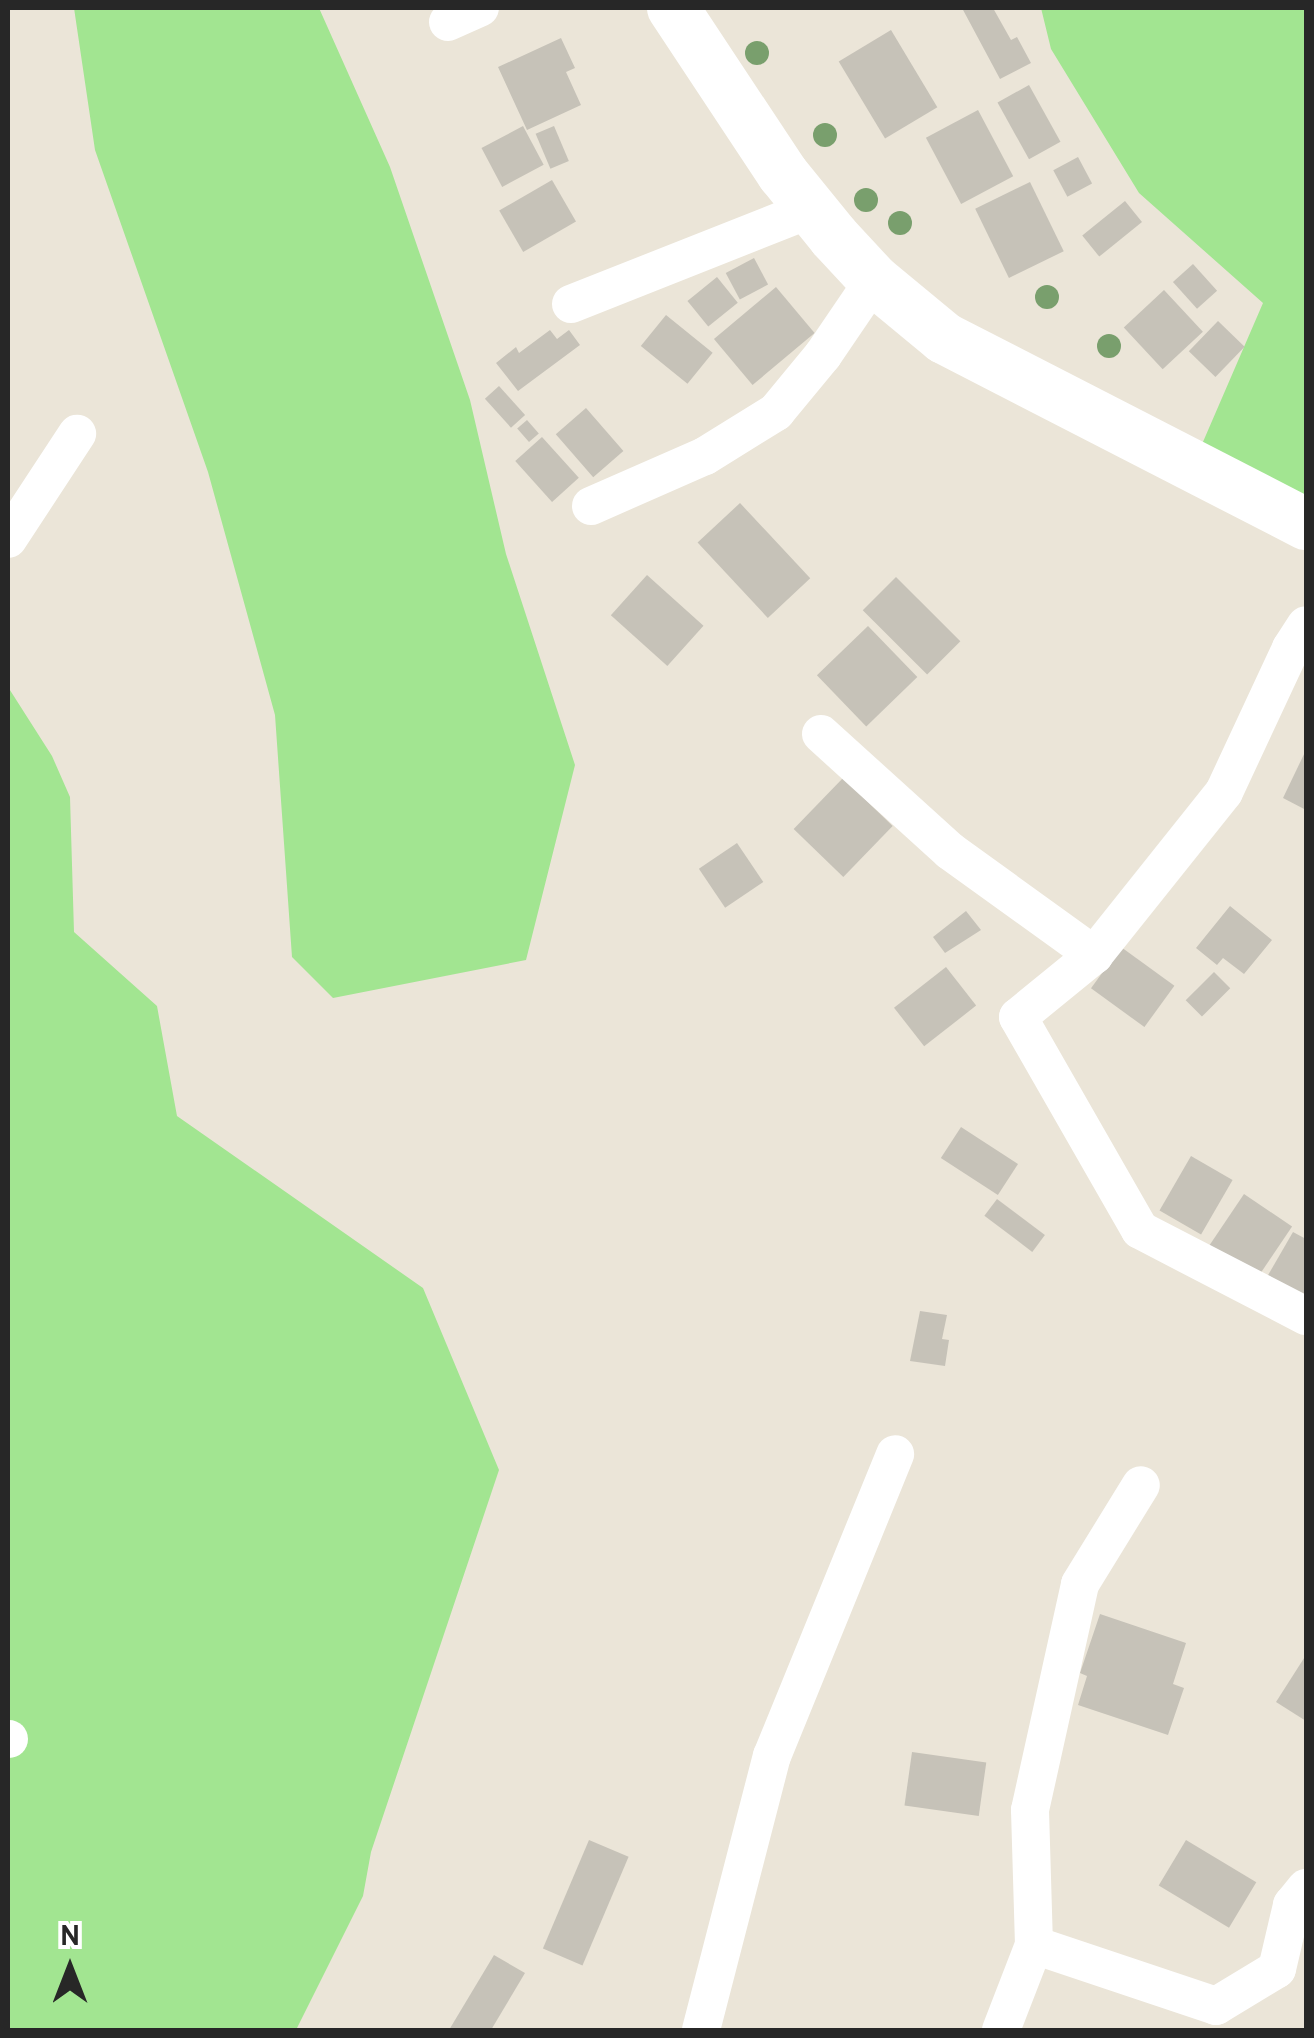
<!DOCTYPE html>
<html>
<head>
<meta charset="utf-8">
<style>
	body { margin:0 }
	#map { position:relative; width:1314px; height:2038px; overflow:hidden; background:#ebe5d8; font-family:Overpass,sans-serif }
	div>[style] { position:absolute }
	.green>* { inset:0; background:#a2e591 }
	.building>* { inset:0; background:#c6c2b8; transform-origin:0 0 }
	.street>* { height:38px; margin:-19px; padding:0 19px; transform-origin:19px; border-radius:19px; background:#fff }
	.secondary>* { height:52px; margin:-26px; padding:0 26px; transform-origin:26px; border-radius:26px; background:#fff }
	.trees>* { width:24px; height:24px; margin:-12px; border-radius:50%; background:#799f6d }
	span { translate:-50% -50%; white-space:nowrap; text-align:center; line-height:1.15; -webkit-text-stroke:8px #fff; paint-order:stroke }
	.frame { position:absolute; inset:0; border:10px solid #272727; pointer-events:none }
	.north { position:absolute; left:20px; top:1918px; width:100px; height:100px; -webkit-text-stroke:8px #fff; paint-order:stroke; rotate:0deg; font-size:28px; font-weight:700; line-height:40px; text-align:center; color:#272727 }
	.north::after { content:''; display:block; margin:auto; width:35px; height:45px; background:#272727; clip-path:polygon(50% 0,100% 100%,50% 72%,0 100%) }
</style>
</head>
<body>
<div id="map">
	<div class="green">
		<i style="clip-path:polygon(74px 8px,319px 8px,390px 167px,470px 400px,506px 554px,575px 765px,526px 960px,333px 998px,292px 957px,275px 715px,208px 472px,95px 150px)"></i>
		<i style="clip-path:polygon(1041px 8px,1306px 8px,1306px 516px,1193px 465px,1263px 303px,1139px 193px,1051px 49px)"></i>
		<i style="clip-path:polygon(8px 687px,52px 756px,70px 797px,74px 932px,157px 1006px,177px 1116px,423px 1288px,499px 1470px,371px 1852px,363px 1896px,296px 2030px,8px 2030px)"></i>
	</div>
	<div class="building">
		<i style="clip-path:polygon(962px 8px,993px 8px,1011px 40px,1017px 37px,1031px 63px,1000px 79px)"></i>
		<i style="left:891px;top:30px;width:90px;height:61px;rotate:59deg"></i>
		<i style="clip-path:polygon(561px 38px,575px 68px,566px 72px,581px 105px,527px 130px,498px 67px)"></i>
		<i style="left:1029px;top:85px;width:65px;height:36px;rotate:61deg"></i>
		<i style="left:978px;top:110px;width:75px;height:59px;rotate:62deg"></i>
		<i style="left:523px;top:126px;width:44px;height:47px;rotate:62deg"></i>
		<i style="left:554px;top:126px;width:38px;height:20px;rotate:67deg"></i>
		<i style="left:1078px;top:157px;width:30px;height:28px;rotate:62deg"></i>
		<i style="left:552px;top:180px;width:48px;height:61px;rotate:60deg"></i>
		<i style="left:1030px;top:182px;width:77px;height:61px;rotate:64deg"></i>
		<i style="left:1125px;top:201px;width:27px;height:55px;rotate:51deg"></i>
		<i style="left:754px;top:258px;width:30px;height:32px;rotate:62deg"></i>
		<i style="left:1193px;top:264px;width:36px;height:27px;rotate:48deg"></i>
		<i style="left:717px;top:277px;width:33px;height:38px;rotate:51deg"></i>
		<i style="left:776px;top:287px;width:60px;height:81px;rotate:50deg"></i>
		<i style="left:1164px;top:290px;width:57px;height:55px;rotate:47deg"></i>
		<i style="left:666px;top:315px;width:60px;height:40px;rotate:39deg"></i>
		<i style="left:1218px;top:321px;width:37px;height:42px;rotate:44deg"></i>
		<i style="clip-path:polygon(550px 330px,557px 339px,569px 330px,580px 345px,518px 391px,496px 363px,516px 347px,519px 353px)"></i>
		<i style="left:499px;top:386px;width:39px;height:19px;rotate:48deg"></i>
		<i style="left:586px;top:408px;width:57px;height:40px;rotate:49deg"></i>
		<i style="left:527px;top:420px;width:18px;height:13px;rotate:49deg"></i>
		<i style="left:542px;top:437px;width:55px;height:36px;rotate:48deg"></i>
		<i style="left:740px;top:503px;width:103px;height:58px;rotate:47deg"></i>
		<i style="left:647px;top:575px;width:76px;height:54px;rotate:42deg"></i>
		<i style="left:896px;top:577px;width:91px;height:47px;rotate:45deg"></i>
		<i style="left:868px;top:626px;width:71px;height:71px;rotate:46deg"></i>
		<i style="clip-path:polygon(1306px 750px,1306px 810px,1283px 798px)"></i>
		<i style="left:843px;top:778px;width:69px;height:71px;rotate:44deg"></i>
		<i style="left:737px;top:843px;width:47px;height:46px;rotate:56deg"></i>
		<i style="clip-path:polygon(1230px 906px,1272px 940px,1244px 974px,1223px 958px,1217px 965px,1196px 948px)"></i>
		<i style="clip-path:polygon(966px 911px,981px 930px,945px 953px,933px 937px)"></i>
		<i style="left:1121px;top:947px;width:66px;height:51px;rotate:36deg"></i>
		<i style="left:946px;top:967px;width:49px;height:66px;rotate:52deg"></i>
		<i style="left:1214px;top:972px;width:23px;height:40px;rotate:45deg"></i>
		<i style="left:961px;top:1127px;width:68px;height:37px;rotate:33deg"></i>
		<i style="left:1191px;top:1156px;width:48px;height:63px;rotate:30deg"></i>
		<i style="left:1244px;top:1194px;width:58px;height:65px;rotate:34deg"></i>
		<i style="left:997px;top:1199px;width:60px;height:21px;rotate:37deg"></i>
		<i style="clip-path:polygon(1293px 1232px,1306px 1239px,1306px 1315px,1260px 1289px)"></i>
		<i style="clip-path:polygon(920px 1311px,947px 1315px,942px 1339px,949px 1340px,945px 1366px,910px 1361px)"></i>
		<i style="clip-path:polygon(1100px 1614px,1186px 1643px,1173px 1684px,1184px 1688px,1168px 1735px,1078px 1705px,1087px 1676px,1080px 1673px)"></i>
		<i style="clip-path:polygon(1306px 1655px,1306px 1721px,1276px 1702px)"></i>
		<i style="left:912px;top:1752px;width:75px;height:54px;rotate:8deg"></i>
		<i style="left:589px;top:1840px;width:43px;height:118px;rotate:23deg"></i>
		<i style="left:1186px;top:1840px;width:82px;height:53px;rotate:31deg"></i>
		<i style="clip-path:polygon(494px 1955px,525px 1973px,491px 2030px,449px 2030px)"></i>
	</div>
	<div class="street">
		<i style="left:448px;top:22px;width:35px;rotate:-24deg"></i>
		<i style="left:571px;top:304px;width:258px;rotate:-21.6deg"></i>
		<i style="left:591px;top:506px;width:124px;rotate:-23.7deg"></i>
		<i style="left:705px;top:456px;width:84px;rotate:-31.8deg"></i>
		<i style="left:776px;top:412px;width:74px;rotate:-50.5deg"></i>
		<i style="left:823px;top:355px;width:91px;rotate:-55.8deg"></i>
		<i style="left:8px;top:539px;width:126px;rotate:-56.7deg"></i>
		<i style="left:821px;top:734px;width:174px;rotate:42.2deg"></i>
		<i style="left:950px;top:851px;width:178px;rotate:35.8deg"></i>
		<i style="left:1094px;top:955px;width:208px;rotate:-51.4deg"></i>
		<i style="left:1224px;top:792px;width:159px;rotate:-65deg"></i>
		<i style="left:1291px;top:648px;width:27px;rotate:-57deg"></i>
		<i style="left:1094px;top:955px;width:98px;rotate:140.8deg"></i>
		<i style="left:1018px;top:1017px;width:245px;rotate:60.2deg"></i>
		<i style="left:1140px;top:1230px;width:187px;rotate:27.4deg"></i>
		<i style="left:8px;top:1739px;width:1px"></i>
		<i style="left:1034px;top:1945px;width:192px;rotate:18.5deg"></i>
		<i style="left:1216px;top:2006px;width:71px;rotate:-31.2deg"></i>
		<i style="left:1277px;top:1969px;width:66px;rotate:-76.8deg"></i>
		<i style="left:1292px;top:1905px;width:22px;rotate:-51deg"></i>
		<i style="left:701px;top:2030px;width:283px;rotate:-75.5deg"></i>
		<i style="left:772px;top:1756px;width:326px;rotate:-67.8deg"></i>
		<i style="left:1001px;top:2030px;width:91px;rotate:-68.8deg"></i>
		<i style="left:1034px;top:1945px;width:135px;rotate:-91.7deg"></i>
		<i style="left:1030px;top:1810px;width:231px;rotate:-77.5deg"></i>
		<i style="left:1080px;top:1584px;width:116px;rotate:-58.4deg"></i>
	</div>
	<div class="secondary">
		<i style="left:673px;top:8px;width:199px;rotate:56.5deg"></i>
		<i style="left:783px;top:174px;width:81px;rotate:51deg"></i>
		<i style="left:834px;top:237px;width:59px;rotate:47.1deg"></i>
		<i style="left:874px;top:280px;width:91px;rotate:39.6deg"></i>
		<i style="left:944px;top:338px;width:407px;rotate:27.2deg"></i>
	</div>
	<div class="trees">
		<i style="left:757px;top:53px"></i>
		<i style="left:825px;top:135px"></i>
		<i style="left:866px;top:200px"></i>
		<i style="left:900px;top:223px"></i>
		<i style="left:1047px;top:297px"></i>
		<i style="left:1109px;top:346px"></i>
	</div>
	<div class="frame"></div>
	<div class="north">N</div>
</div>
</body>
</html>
